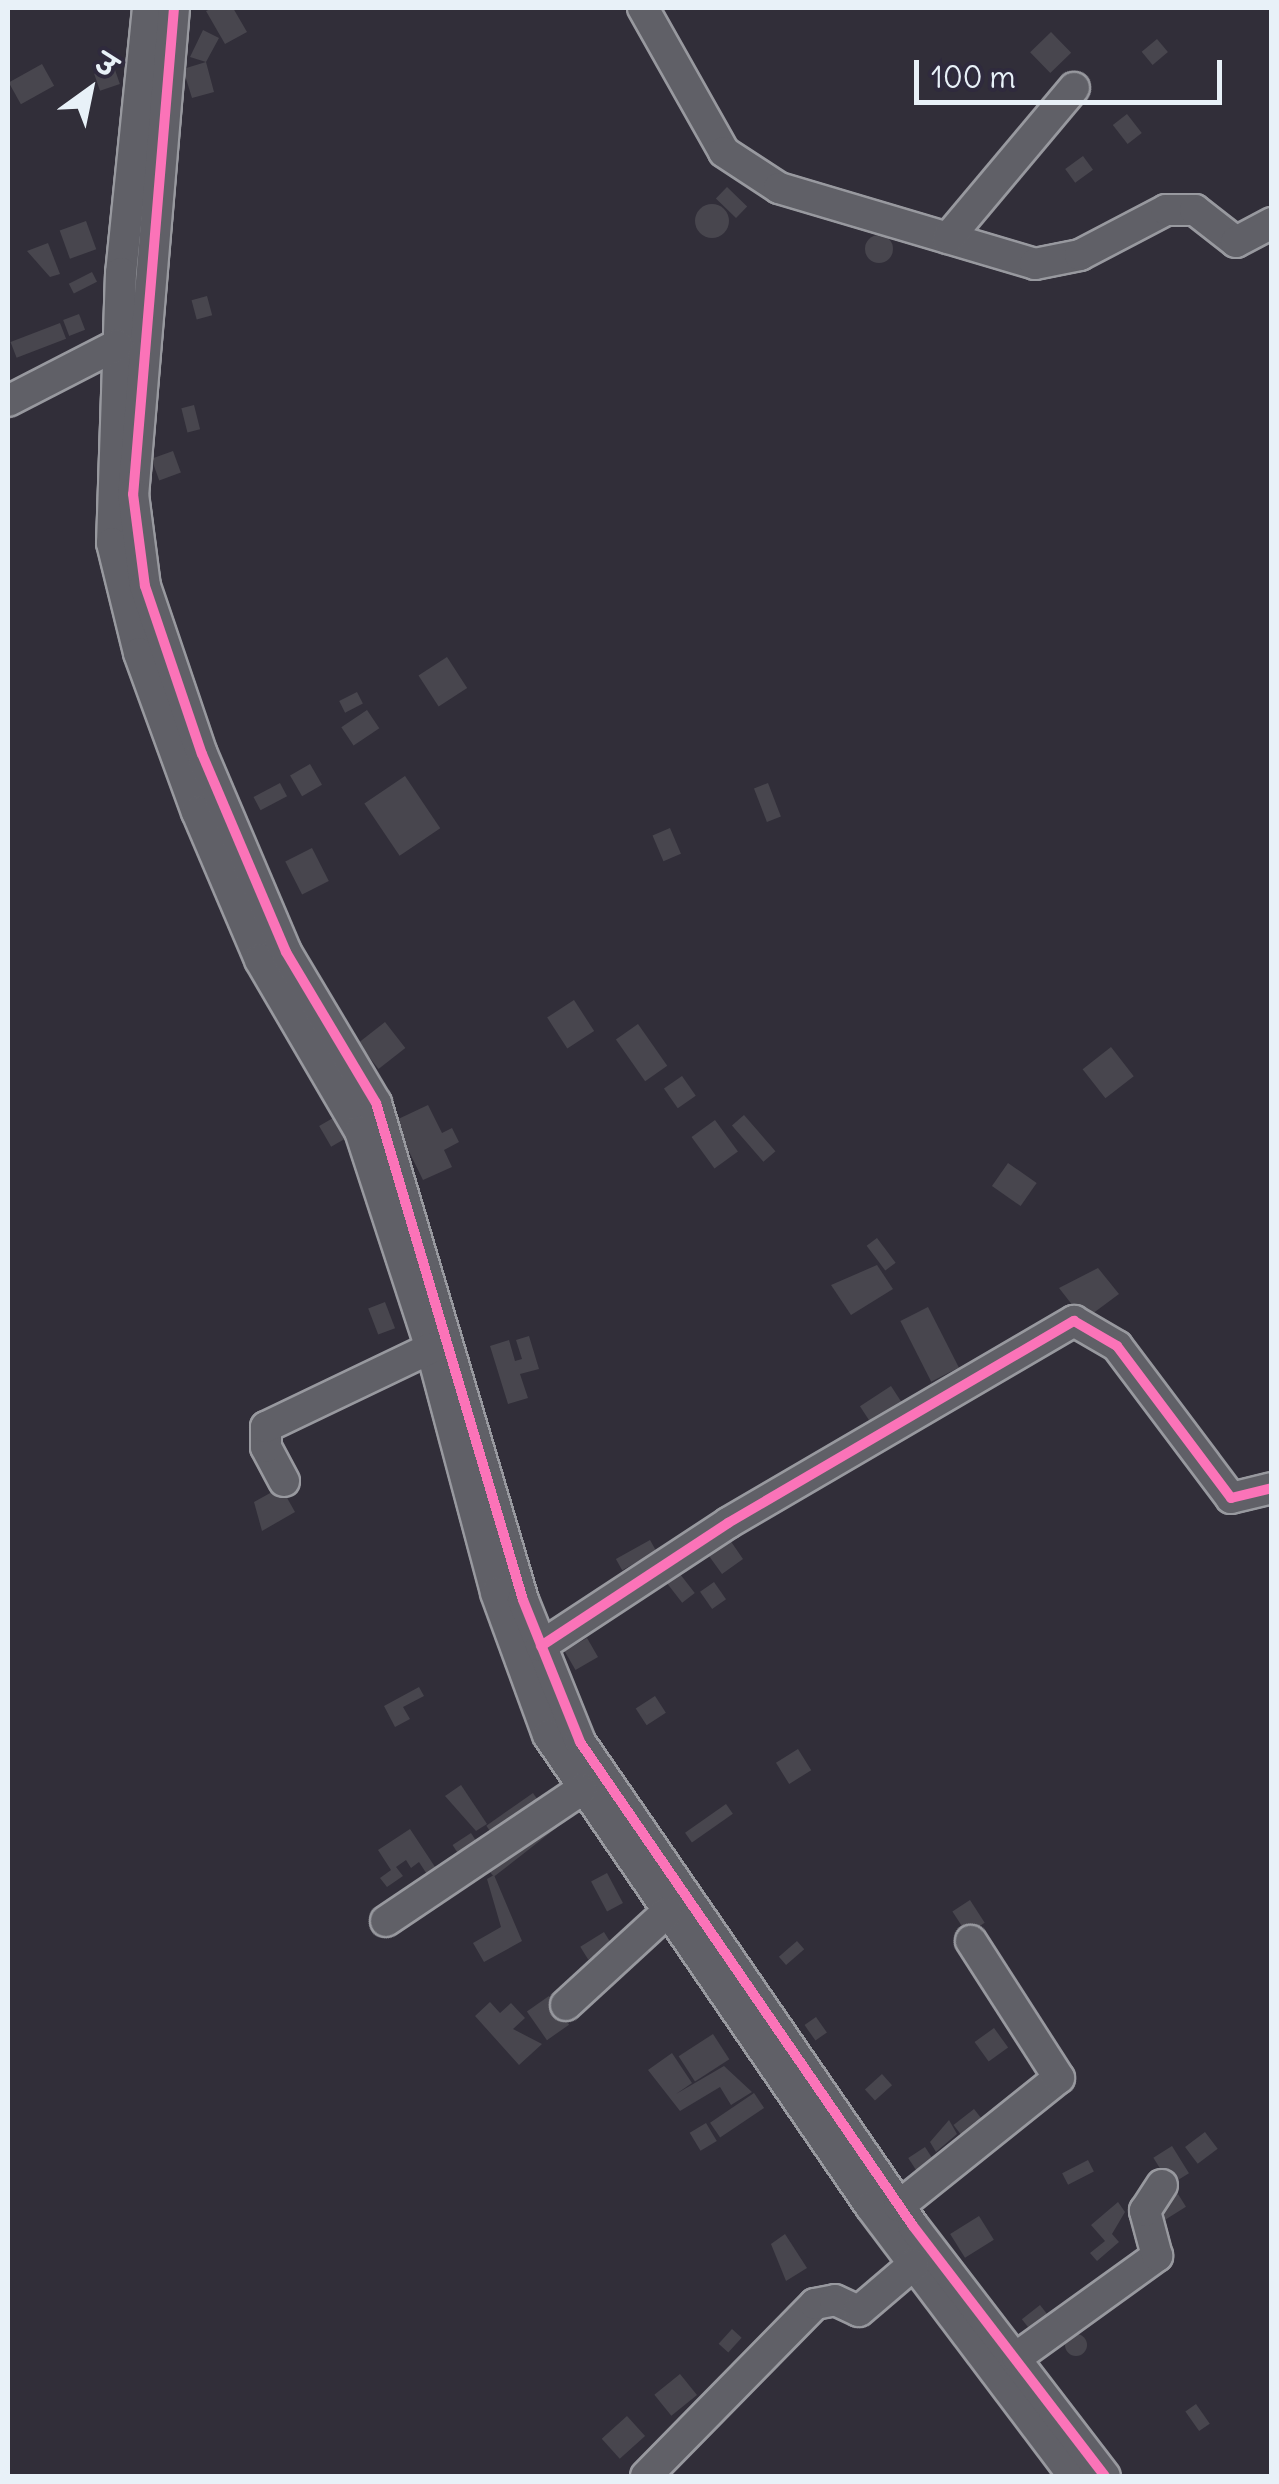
<!DOCTYPE html>
<html>
<head>
<meta charset="utf-8">
<style>
	body { margin:0 }
	#map { position:relative; width:1279px; height:2484px; overflow:hidden; background:#312e39; font-family:Delius,"Playpen Sans Deva",sans-serif }
	div>[style] { position:absolute }
	.building>* { inset:0; background:#48464e; transform-origin:0 0 }
	.round { border-radius:50% }
	.roads { filter:drop-shadow(2px 0 #98999f) drop-shadow(-2px 0 #98999f) drop-shadow(0 2px #98999f) drop-shadow(0 -2px #98999f) }
	.minor>* { height:30px; margin:-15px; padding:0 15px; transform-origin:15px; border-radius:15px; background:#606067 }
	.cycleway>* { height:10px; margin:-5px; padding:0 5px; transform-origin:5px; border-radius:5px; background:#fb73b8 }
	span { translate:-50% -50%; white-space:nowrap; text-align:center; line-height:1.15; -webkit-text-stroke:10px #2f2a3d; paint-order:stroke }
	.frame { position:absolute; inset:0; border:10px solid #e8f1f8; pointer-events:none }
	.north { position:absolute; left:40px; top:40px; width:100px; height:100px; -webkit-text-stroke:8px #2f2a3d; paint-order:stroke; rotate:33deg; font-size:28px; font-weight:700; line-height:40px; text-align:center; color:#e8f1f8 }
	.north::after { content:''; display:block; margin:auto; width:35px; height:45px; background:#e8f1f8; clip-path:polygon(50% 0,100% 100%,50% 72%,0 100%) }
	.scale { position:absolute; left:914px; top:60px; width:308px; height:45px; box-sizing:border-box; border:5px solid #e8f1f8; border-top:0; padding-left:12px; font-size:30px; line-height:35px; white-space:nowrap; color:#e8f1f8; -webkit-text-stroke:8px #2f2a3d; paint-order:stroke }
</style>
</head>
<body>
<div id="map">
	<div class="building">
		<i style="clip-path:polygon(213px 8px,233px 8px,247px 32px,225px 44px,206px 11px)"></i>
		<i style="clip-path:polygon(203px 30px,219px 38px,206px 62px,214px 92px,192px 98px,183px 69px,206px 62px,190px 57px)"></i>
		<i style="left:1051px;top:32px;width:29px;height:29px;rotate:46deg"></i>
		<i style="left:1157px;top:39px;width:17px;height:20px;rotate:50deg"></i>
		<i style="left:42px;top:64px;width:25px;height:38px;rotate:61deg"></i>
		<i style="left:114px;top:67px;width:18px;height:21px;rotate:71deg"></i>
		<i style="left:1127px;top:114px;width:24px;height:18px;rotate:52deg"></i>
		<i style="left:1083px;top:156px;width:17px;height:22px;rotate:54deg"></i>
		<i style="left:727px;top:187px;width:28px;height:16px;rotate:44deg"></i>
		<i class="round" style="left:695px;top:204px;width:34px;height:34px"></i>
		<i style="left:86px;top:221px;width:30px;height:28px;rotate:70deg"></i>
		<i class="round" style="left:865px;top:235px;width:28px;height:28px"></i>
		<i style="clip-path:polygon(48px 243px,60px 274px,50px 277px,27px 251px)"></i>
		<i style="left:92px;top:272px;width:11px;height:26px;rotate:63deg"></i>
		<i style="left:207px;top:296px;width:20px;height:16px;rotate:75deg"></i>
		<i style="left:79px;top:314px;width:17px;height:17px;rotate:69deg"></i>
		<i style="left:60px;top:323px;width:17px;height:53px;rotate:69deg"></i>
		<i style="left:194px;top:405px;width:25px;height:13px;rotate:76deg"></i>
		<i style="left:173px;top:451px;width:23px;height:23px;rotate:70deg"></i>
		<i style="left:447px;top:657px;width:37px;height:34px;rotate:57deg"></i>
		<i style="left:357px;top:692px;width:13px;height:20px;rotate:63deg"></i>
		<i style="left:367px;top:710px;width:22px;height:31px;rotate:56deg"></i>
		<i style="left:310px;top:764px;width:24px;height:23px;rotate:60deg"></i>
		<i style="left:405px;top:776px;width:63px;height:49px;rotate:56deg"></i>
		<i style="left:280px;top:783px;width:15px;height:30px;rotate:62deg"></i>
		<i style="left:768px;top:783px;width:36px;height:15px;rotate:69deg"></i>
		<i style="left:670px;top:828px;width:28px;height:19px;rotate:67deg"></i>
		<i style="left:312px;top:848px;width:37px;height:30px;rotate:63deg"></i>
		<i style="left:574px;top:1000px;width:37px;height:32px;rotate:57deg"></i>
		<i style="left:385px;top:1022px;width:33px;height:34px;rotate:52deg"></i>
		<i style="left:638px;top:1024px;width:51px;height:27px;rotate:55deg"></i>
		<i style="left:1111px;top:1047px;width:37px;height:36px;rotate:52deg"></i>
		<i style="left:682px;top:1076px;width:24px;height:22px;rotate:55deg"></i>
		<i style="clip-path:polygon(428px 1105px,442px 1133px,452px 1128px,459px 1142px,444px 1150px,452px 1167px,423px 1180px,394px 1121px)"></i>
		<i style="left:744px;top:1115px;width:48px;height:16px;rotate:49deg"></i>
		<i style="left:333px;top:1118px;width:24px;height:16px;rotate:60deg"></i>
		<i style="left:715px;top:1120px;width:39px;height:29px;rotate:54deg"></i>
		<i style="left:1008px;top:1163px;width:35px;height:28px;rotate:35deg"></i>
		<i style="left:877px;top:1238px;width:31px;height:13px;rotate:53deg"></i>
		<i style="clip-path:polygon(877px 1265px,893px 1289px,851px 1315px,831px 1285px)"></i>
		<i style="clip-path:polygon(1098px 1268px,1119px 1294px,1084px 1320px,1059px 1288px)"></i>
		<i style="left:385px;top:1302px;width:28px;height:18px;rotate:69deg"></i>
		<i style="left:928px;top:1307px;width:68px;height:31px;rotate:63deg"></i>
		<i style="clip-path:polygon(529px 1336px,539px 1369px,520px 1374px,528px 1398px,508px 1404px,490px 1346px,509px 1340px,515px 1361px,522px 1359px,516px 1340px)"></i>
		<i style="left:891px;top:1386px;width:35px;height:37px;rotate:57deg"></i>
		<i style="clip-path:polygon(281px 1487px,295px 1512px,262px 1531px,254px 1502px)"></i>
		<i style="clip-path:polygon(723px 1530px,743px 1559px,722px 1574px,709px 1556px,686px 1572px,679px 1562px)"></i>
		<i style="left:650px;top:1540px;width:13px;height:39px;rotate:61deg"></i>
		<i style="left:680px;top:1574px;width:24px;height:16px;rotate:52deg"></i>
		<i style="left:714px;top:1582px;width:21px;height:17px;rotate:55deg"></i>
		<i style="left:587px;top:1638px;width:22px;height:26px;rotate:60deg"></i>
		<i style="clip-path:polygon(419px 1687px,424px 1696px,403px 1707px,410px 1719px,395px 1727px,384px 1706px)"></i>
		<i style="left:655px;top:1696px;width:20px;height:23px;rotate:57deg"></i>
		<i style="left:798px;top:1749px;width:25px;height:26px;rotate:58deg"></i>
		<i style="clip-path:polygon(461px 1785px,487px 1824px,476px 1831px,445px 1796px)"></i>
		<i style="left:533px;top:1793px;width:21px;height:57px;rotate:55deg"></i>
		<i style="left:726px;top:1804px;width:12px;height:50px;rotate:55deg"></i>
		<i style="left:547px;top:1815px;width:16px;height:80px;rotate:52deg"></i>
		<i style="clip-path:polygon(410px 1829px,441px 1876px,432px 1882px,419px 1862px,411px 1868px,406px 1860px,396px 1867px,403px 1876px,387px 1887px,380px 1878px,391px 1870px,378px 1850px)"></i>
		<i style="left:471px;top:1833px;width:27px;height:22px;rotate:57deg"></i>
		<i style="left:607px;top:1873px;width:34px;height:18px;rotate:62deg"></i>
		<i style="clip-path:polygon(494px 1875px,522px 1941px,484px 1962px,473px 1943px,501px 1927px,487px 1879px)"></i>
		<i style="left:970px;top:1900px;width:27px;height:21px;rotate:57deg"></i>
		<i style="left:604px;top:1932px;width:15px;height:28px;rotate:58deg"></i>
		<i style="left:797px;top:1941px;width:11px;height:24px;rotate:49deg"></i>
		<i style="left:549px;top:1996px;width:35px;height:27px;rotate:55deg"></i>
		<i style="clip-path:polygon(490px 2002px,500px 2013px,511px 2003px,525px 2018px,513px 2029px,542px 2044px,519px 2065px,475px 2016px)"></i>
		<i style="left:816px;top:2017px;width:19px;height:14px;rotate:55deg"></i>
		<i style="left:994px;top:2028px;width:24px;height:24px;rotate:54deg"></i>
		<i style="left:713px;top:2034px;width:30px;height:41px;rotate:57deg"></i>
		<i style="clip-path:polygon(672px 2053px,692px 2083px,676px 2094px,724px 2066px,752px 2092px,731px 2105px,720px 2087px,680px 2111px,648px 2070px)"></i>
		<i style="left:882px;top:2074px;width:15px;height:23px;rotate:48deg"></i>
		<i style="left:754px;top:2093px;width:18px;height:53px;rotate:56deg"></i>
		<i style="left:974px;top:2109px;width:23px;height:26px;rotate:52deg"></i>
		<i style="clip-path:polygon(949px 2120px,957px 2134px,936px 2152px,930px 2142px)"></i>
		<i style="left:706px;top:2123px;width:21px;height:19px;rotate:59deg"></i>
		<i style="left:1205px;top:2132px;width:21px;height:25px;rotate:53deg"></i>
		<i style="left:1172px;top:2146px;width:32px;height:22px;rotate:58deg"></i>
		<i style="left:925px;top:2147px;width:17px;height:20px;rotate:57deg"></i>
		<i style="left:1088px;top:2160px;width:13px;height:29px;rotate:63deg"></i>
		<i style="left:1178px;top:2194px;width:15px;height:33px;rotate:58deg"></i>
		<i style="clip-path:polygon(1118px 2202px,1125px 2212px,1112px 2234px,1119px 2242px,1097px 2261px,1090px 2253px,1105px 2241px,1091px 2225px)"></i>
		<i style="left:979px;top:2216px;width:28px;height:34px;rotate:58deg"></i>
		<i style="clip-path:polygon(785px 2234px,807px 2268px,786px 2281px,771px 2244px)"></i>
		<i style="left:1040px;top:2305px;width:16px;height:23px;rotate:52deg"></i>
		<i style="left:732px;top:2329px;width:13px;height:20px;rotate:42deg"></i>
		<i class="round" style="left:1065px;top:2334px;width:22px;height:22px"></i>
		<i style="left:680px;top:2374px;width:27px;height:33px;rotate:51deg"></i>
		<i style="left:1196px;top:2404px;width:24px;height:13px;rotate:55deg"></i>
		<i style="left:627px;top:2416px;width:27px;height:34px;rotate:48deg"></i>
	</div>
	<div class="roads">
		<div class="minor">
			<i style="left:148px;top:8px;width:266px;rotate:95.8deg"></i>
			<i style="left:121px;top:273px;width:270px;rotate:91.9deg"></i>
			<i style="left:112px;top:543px;width:113px;rotate:76.2deg"></i>
			<i style="left:139px;top:653px;width:169px;rotate:70deg"></i>
			<i style="left:197px;top:812px;width:161px;rotate:66.9deg"></i>
			<i style="left:260px;top:960px;width:198px;rotate:59.7deg"></i>
			<i style="left:360px;top:1131px;width:228px;rotate:71.9deg"></i>
			<i style="left:431px;top:1348px;width:253px;rotate:75.1deg"></i>
			<i style="left:496px;top:1593px;width:151px;rotate:69.9deg"></i>
			<i style="left:548px;top:1735px;width:572px;rotate:55.62deg"></i>
			<i style="left:871px;top:2207px;width:337px;rotate:53deg"></i>
			<i style="left:174px;top:8px;width:488px;rotate:94.8deg"></i>
			<i style="left:133px;top:494px;width:93px;rotate:82.6deg"></i>
			<i style="left:145px;top:586px;width:177px;rotate:71.3deg"></i>
			<i style="left:202px;top:754px;width:215px;rotate:67deg"></i>
			<i style="left:286px;top:952px;width:176px;rotate:59.2deg"></i>
			<i style="left:376px;top:1103px;width:518px;rotate:73.52deg"></i>
			<i style="left:523px;top:1600px;width:153px;rotate:68.1deg"></i>
			<i style="left:580px;top:1742px;width:587px;rotate:55.47deg"></i>
			<i style="left:913px;top:2226px;width:315px;rotate:52.5deg"></i>
			<i style="left:643px;top:8px;width:165px;rotate:60.6deg"></i>
			<i style="left:724px;top:152px;width:66px;rotate:33.2deg"></i>
			<i style="left:779px;top:188px;width:267px;rotate:16.5deg"></i>
			<i style="left:1035px;top:264px;width:46px;rotate:-11.3deg"></i>
			<i style="left:1080px;top:255px;width:97px;rotate:-27.6deg"></i>
			<i style="left:1166px;top:210px;width:29px"></i>
			<i style="left:1195px;top:210px;width:52px;rotate:38deg"></i>
			<i style="left:1236px;top:242px;width:41px;rotate:-27.8deg"></i>
			<i style="left:948px;top:238px;width:196px;rotate:-50deg"></i>
			<i style="left:8px;top:401px;width:123px;rotate:-27.2deg"></i>
			<i style="left:284px;top:1481px;width:38px;rotate:-118deg"></i>
			<i style="left:266px;top:1447px;width:20px;rotate:-90deg"></i>
			<i style="left:266px;top:1427px;width:183px;rotate:-25.6deg"></i>
			<i style="left:541px;top:1646px;width:224px;rotate:-33.3deg"></i>
			<i style="left:728px;top:1523px;width:401px;rotate:-30.3deg"></i>
			<i style="left:1074px;top:1321px;width:50px;rotate:30.2deg"></i>
			<i style="left:1117px;top:1346px;width:190px;rotate:53.1deg"></i>
			<i style="left:1231px;top:1498px;width:42px;rotate:-13.7deg"></i>
			<i style="left:386px;top:1921px;width:235px;rotate:-33.9deg"></i>
			<i style="left:566px;top:2005px;width:136px;rotate:-42.6deg"></i>
			<i style="left:899px;top:2206px;width:205px;rotate:-38.7deg"></i>
			<i style="left:1059px;top:2078px;width:163px;rotate:-122.7deg"></i>
			<i style="left:1017px;top:2357px;width:173px;rotate:-35.8deg"></i>
			<i style="left:1157px;top:2256px;width:47px;rotate:-104.9deg"></i>
			<i style="left:1145px;top:2211px;width:31px;rotate:-57deg"></i>
			<i style="left:646px;top:2476px;width:241px;rotate:-45.5deg"></i>
			<i style="left:815px;top:2304px;width:20px;rotate:-11deg"></i>
			<i style="left:835px;top:2300px;width:26px;rotate:25deg"></i>
			<i style="left:859px;top:2311px;width:72px;rotate:-40.5deg"></i>
		</div>
	</div>
	<div class="cycleway">
		<i style="left:174px;top:8px;width:488px;rotate:94.8deg"></i>
		<i style="left:133px;top:494px;width:93px;rotate:82.6deg"></i>
		<i style="left:145px;top:586px;width:177px;rotate:71.3deg"></i>
		<i style="left:202px;top:754px;width:215px;rotate:67deg"></i>
		<i style="left:286px;top:952px;width:176px;rotate:59.2deg"></i>
		<i style="left:376px;top:1103px;width:518px;rotate:73.52deg"></i>
		<i style="left:523px;top:1600px;width:153px;rotate:68.1deg"></i>
		<i style="left:580px;top:1742px;width:587px;rotate:55.47deg"></i>
		<i style="left:913px;top:2226px;width:315px;rotate:52.5deg"></i>
		<i style="left:541px;top:1646px;width:224px;rotate:-33.3deg"></i>
		<i style="left:728px;top:1523px;width:401px;rotate:-30.3deg"></i>
		<i style="left:1074px;top:1321px;width:50px;rotate:30.2deg"></i>
		<i style="left:1117px;top:1346px;width:190px;rotate:53.1deg"></i>
		<i style="left:1231px;top:1498px;width:42px;rotate:-13.7deg"></i>
	</div>
	<div class="frame"></div>
	<div class="north">उ</div>
	<div class="scale">100 m</div>
</div>
</body>
</html>
